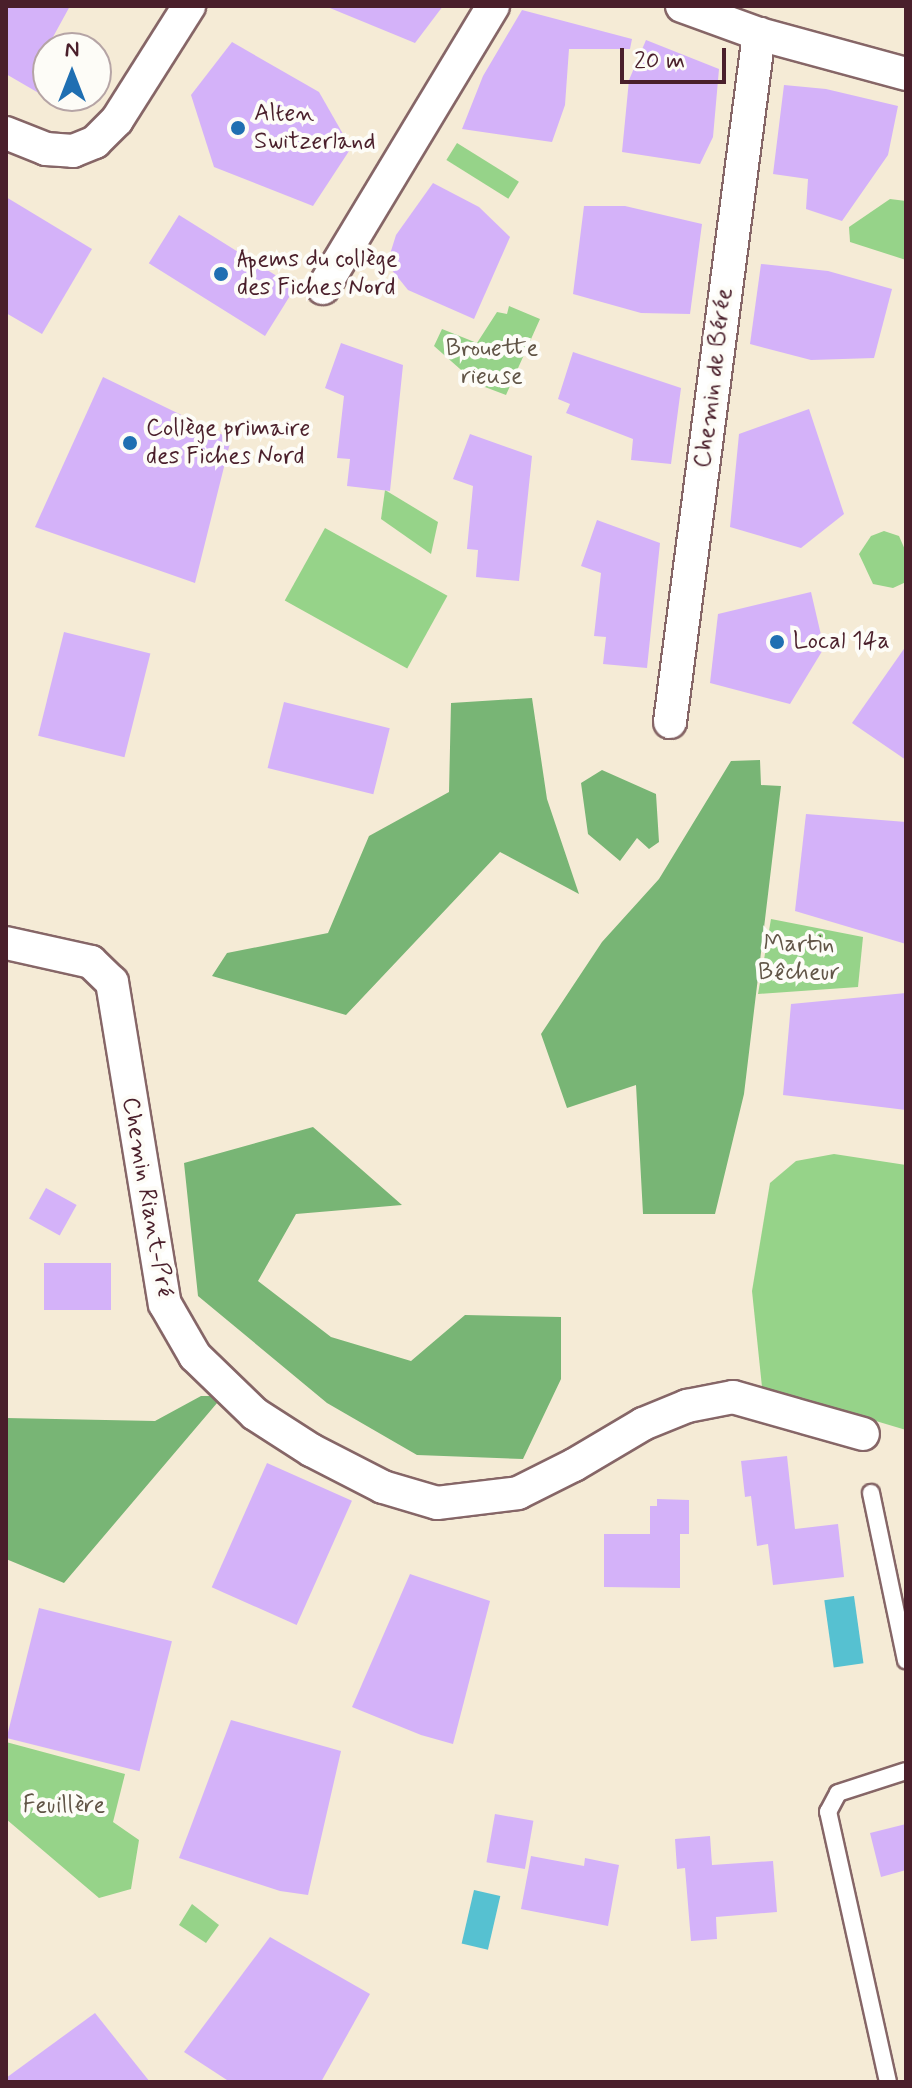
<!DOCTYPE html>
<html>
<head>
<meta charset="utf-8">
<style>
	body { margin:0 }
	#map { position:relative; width:912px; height:2088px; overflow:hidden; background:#f5ebd6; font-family:Mynerve,sans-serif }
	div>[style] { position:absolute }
	.green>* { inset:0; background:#96d389; transform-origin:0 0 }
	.forest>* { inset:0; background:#78b575 }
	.water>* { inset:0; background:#56c1d1; transform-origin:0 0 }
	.building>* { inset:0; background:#d4b2f9; transform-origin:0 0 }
	.roads { filter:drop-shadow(2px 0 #866667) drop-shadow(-2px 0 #866667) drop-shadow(0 2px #866667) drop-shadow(0 -2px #866667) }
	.service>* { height:16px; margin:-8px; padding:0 8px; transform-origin:8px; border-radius:8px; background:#fff }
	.minor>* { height:32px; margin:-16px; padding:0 16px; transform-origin:16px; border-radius:16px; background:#fff }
	.dots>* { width:22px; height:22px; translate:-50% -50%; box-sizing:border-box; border:4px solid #fdfcf7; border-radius:50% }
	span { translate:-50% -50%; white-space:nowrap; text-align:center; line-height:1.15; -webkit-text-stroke:8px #fdfcf7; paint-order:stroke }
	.poi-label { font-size:24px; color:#4a1f2b }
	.left { translate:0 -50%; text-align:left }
	.park-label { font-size:24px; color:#615547 }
	.street-label { font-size:24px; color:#4a1f2b }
	.frame { position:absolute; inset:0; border:8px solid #4a1f2b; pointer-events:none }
	.north { position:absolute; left:32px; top:32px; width:80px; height:80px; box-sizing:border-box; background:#fdfcf7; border:2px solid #b5a4a5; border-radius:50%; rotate:0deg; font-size:22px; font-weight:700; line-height:32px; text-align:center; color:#4a1f2b }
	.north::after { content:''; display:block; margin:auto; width:28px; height:36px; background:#1f6fb2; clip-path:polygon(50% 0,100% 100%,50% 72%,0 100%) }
	.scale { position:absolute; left:620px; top:48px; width:106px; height:36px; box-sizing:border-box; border:4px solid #4a1f2b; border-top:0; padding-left:10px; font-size:24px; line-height:28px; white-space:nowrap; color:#4a1f2b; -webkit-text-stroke:6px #fdfcf7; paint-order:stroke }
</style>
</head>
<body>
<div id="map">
	<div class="green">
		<i style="left:457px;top:143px;width:73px;height:20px;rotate:32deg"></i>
		<i style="clip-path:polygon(890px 199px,906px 201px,906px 260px,850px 242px,849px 227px)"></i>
		<i style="clip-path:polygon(509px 306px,540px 319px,506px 395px,477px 384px,434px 346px,442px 329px,477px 343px,497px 312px,507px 314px)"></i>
		<i style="clip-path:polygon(385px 490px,438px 522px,431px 554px,381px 519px)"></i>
		<i style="left:325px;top:528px;width:140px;height:83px;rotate:29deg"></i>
		<i style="clip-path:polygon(884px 531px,899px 536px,906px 552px,906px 582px,893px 588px,873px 584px,859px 554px,871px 536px)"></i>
		<i style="clip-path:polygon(771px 919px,863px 937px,858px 987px,758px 994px)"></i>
		<i style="clip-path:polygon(834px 1154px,906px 1165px,906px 1430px,762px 1387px,752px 1291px,770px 1183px,796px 1161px)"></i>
		<i style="clip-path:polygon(6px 1742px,125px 1774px,113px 1822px,139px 1840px,131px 1889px,99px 1898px,6px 1819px)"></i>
		<i style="clip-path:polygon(192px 1904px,219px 1925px,206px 1943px,179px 1925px)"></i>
	</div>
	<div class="forest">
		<i style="clip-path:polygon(532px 698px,547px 799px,579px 894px,500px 852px,346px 1015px,212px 976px,227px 953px,328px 933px,369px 836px,449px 792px,451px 703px)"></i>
		<i style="clip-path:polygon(760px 760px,761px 785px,781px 786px,744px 1094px,715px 1214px,643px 1214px,636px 1085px,567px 1108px,541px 1034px,602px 942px,659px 879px,731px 761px)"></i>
		<i style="clip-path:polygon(602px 770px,656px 794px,659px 842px,649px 849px,637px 838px,620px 861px,588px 834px,581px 783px)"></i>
		<i style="clip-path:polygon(313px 1127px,402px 1205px,296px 1214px,258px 1281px,331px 1337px,411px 1361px,465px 1315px,561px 1317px,561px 1379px,523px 1459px,417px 1455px,327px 1403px,198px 1296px,184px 1163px)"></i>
		<i style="clip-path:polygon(201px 1396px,223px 1396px,64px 1583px,6px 1559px,6px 1418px,155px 1421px)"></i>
	</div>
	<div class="water">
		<i style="left:854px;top:1596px;width:68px;height:30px;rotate:82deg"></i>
		<i style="left:474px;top:1890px;width:27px;height:55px;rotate:13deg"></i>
	</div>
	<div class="building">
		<i style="clip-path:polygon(6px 6px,70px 6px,53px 37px,72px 48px,48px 48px,48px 96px,67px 96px,61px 106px,6px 74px)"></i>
		<i style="clip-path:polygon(325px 6px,443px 6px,415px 43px)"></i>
		<i style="clip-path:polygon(522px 10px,632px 39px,630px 49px,569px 49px,565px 105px,552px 142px,462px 129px,483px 76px)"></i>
		<i style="clip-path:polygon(646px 40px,719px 69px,713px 137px,700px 164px,622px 152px,629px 80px)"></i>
		<i style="clip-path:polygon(232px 42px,319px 92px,351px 148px,313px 206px,214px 167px,191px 95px)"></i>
		<i style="clip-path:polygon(784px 85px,826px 89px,898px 106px,888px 155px,842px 221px,806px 209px,808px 179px,773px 174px)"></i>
		<i style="clip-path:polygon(433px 183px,479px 207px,510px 237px,474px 319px,408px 290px,387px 264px,396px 235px)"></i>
		<i style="clip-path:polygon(6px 197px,92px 249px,42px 334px,6px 313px)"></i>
		<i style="clip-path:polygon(584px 206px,625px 206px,702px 224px,690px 314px,641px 313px,573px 294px)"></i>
		<i style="left:179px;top:215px;width:137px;height:57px;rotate:32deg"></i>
		<i style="clip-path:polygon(761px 264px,828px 271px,892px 289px,874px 358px,811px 360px,750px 344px)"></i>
		<i style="clip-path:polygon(341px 343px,403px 365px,390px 491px,347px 486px,350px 459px,337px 458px,344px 396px,325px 388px)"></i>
		<i style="clip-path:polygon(573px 352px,681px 388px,671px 464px,631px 460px,633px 439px,566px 413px,570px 404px,558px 399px)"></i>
		<i style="clip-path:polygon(103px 377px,231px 439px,195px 583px,35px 527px)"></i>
		<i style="clip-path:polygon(809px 409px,844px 514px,801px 548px,730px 527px,739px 434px)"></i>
		<i style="clip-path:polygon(470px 434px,532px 456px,519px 581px,476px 577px,478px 550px,467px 549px,473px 486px,453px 479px)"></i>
		<i style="clip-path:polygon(597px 520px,660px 543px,647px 668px,603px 664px,606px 637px,594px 636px,601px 573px,581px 566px)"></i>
		<i style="clip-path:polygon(811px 592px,824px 648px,790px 704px,710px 683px,718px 614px)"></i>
		<i style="left:64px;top:632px;width:89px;height:107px;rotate:14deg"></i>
		<i style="clip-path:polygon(906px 646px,906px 760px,852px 723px)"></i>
		<i style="left:284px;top:702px;width:109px;height:68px;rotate:14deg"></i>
		<i style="clip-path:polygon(806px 814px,906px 822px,906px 944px,795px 911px)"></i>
		<i style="clip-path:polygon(906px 993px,906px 1110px,783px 1095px,791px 1004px)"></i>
		<i style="left:46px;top:1188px;width:35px;height:35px;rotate:29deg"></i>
		<i style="left:44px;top:1263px;width:67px;height:47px"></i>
		<i style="clip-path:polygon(787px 1456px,795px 1529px,838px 1524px,844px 1577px,773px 1585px,768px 1544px,757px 1546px,751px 1496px,745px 1497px,741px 1461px)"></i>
		<i style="left:267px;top:1463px;width:93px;height:136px;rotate:24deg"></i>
		<i style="clip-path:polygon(657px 1499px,689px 1500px,689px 1534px,680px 1534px,680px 1588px,604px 1587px,604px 1534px,650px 1534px,650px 1506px,657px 1506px)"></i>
		<i style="clip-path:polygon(410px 1574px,490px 1601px,453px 1744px,421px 1735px,352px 1707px)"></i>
		<i style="left:39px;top:1608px;width:137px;height:134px;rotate:14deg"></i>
		<i style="clip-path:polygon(231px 1720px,341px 1751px,308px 1895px,280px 1891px,179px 1858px)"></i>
		<i style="left:495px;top:1814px;width:39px;height:49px;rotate:10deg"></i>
		<i style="clip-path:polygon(906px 1824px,906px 1870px,881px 1877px,870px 1833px)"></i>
		<i style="clip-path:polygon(710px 1836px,712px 1865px,773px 1861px,777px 1912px,716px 1917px,717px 1939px,691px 1941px,685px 1868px,677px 1869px,675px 1839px)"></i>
		<i style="clip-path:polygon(531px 1856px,584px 1866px,585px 1858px,619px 1865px,608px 1926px,521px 1909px)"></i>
		<i style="clip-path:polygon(270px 1937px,370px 1994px,321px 2082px,230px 2082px,184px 2052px)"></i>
		<i style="clip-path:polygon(95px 2013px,150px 2082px,6px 2082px,6px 2078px)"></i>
	</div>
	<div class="roads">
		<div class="service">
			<i style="left:871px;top:1493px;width:171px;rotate:78.2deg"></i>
			<i style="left:888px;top:2082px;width:277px;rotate:-102.5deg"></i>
			<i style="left:828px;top:1812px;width:21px;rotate:-62deg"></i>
			<i style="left:838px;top:1793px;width:71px;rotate:-17.9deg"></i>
		</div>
		<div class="minor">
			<i style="left:682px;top:6px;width:82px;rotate:20deg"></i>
			<i style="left:759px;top:34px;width:152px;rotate:15.2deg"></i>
			<i style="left:6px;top:133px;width:43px;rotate:21.8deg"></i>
			<i style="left:46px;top:149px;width:27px;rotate:4deg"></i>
			<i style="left:73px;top:151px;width:24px;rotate:-22deg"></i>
			<i style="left:95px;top:142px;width:31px;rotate:-45deg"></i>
			<i style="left:117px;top:120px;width:135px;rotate:-57.7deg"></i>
			<i style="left:323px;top:288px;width:329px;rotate:-58.9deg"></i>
			<i style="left:670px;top:722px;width:694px;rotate:-82.63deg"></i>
			<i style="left:6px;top:943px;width:87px;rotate:12.6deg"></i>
			<i style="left:91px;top:962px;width:29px;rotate:44deg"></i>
			<i style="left:112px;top:982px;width:326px;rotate:80.7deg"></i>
			<i style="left:165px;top:1304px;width:60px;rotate:60deg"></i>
			<i style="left:195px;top:1356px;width:83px;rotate:44deg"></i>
			<i style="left:255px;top:1414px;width:67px;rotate:32.7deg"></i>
			<i style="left:311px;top:1450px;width:81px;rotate:27.2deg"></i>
			<i style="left:383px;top:1487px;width:56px;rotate:16.5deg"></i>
			<i style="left:437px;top:1503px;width:82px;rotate:-7deg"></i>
			<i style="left:518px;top:1493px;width:63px;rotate:-26.6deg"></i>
			<i style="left:574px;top:1465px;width:80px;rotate:-30.7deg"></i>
			<i style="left:643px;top:1424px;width:48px;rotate:-22.2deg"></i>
			<i style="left:687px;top:1406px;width:47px;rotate:-11.1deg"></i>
			<i style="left:733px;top:1397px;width:135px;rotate:15.9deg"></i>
		</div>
	</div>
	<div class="dots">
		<i style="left:238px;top:128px;background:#1f6fb2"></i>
		<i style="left:221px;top:274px;background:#1f6fb2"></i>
		<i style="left:130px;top:443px;background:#1f6fb2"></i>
		<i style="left:777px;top:642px;background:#1f6fb2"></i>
	</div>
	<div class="poi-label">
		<span class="left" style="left:254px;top:128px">Alten<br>Switzerland</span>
		<span class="left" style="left:237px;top:274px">Apems du collège<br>des Fiches Nord</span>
		<span class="left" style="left:146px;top:443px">Collège primaire<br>des Fiches Nord</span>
		<span class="left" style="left:793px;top:642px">Local 14a</span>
	</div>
	<div class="park-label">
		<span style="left:492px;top:363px">Brouette<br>rieuse</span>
		<span style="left:799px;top:959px">Martin<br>Bêcheur</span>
		<span style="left:64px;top:1806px">Feuillère</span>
	</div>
	<div class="street-label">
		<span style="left:714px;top:378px;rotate:-83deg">Chemin de Bérée</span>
		<span style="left:147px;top:1197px;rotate:80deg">Chemin Riant-Pré</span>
	</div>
	<div class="frame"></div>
	<div class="north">N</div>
	<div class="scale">20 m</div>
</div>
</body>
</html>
